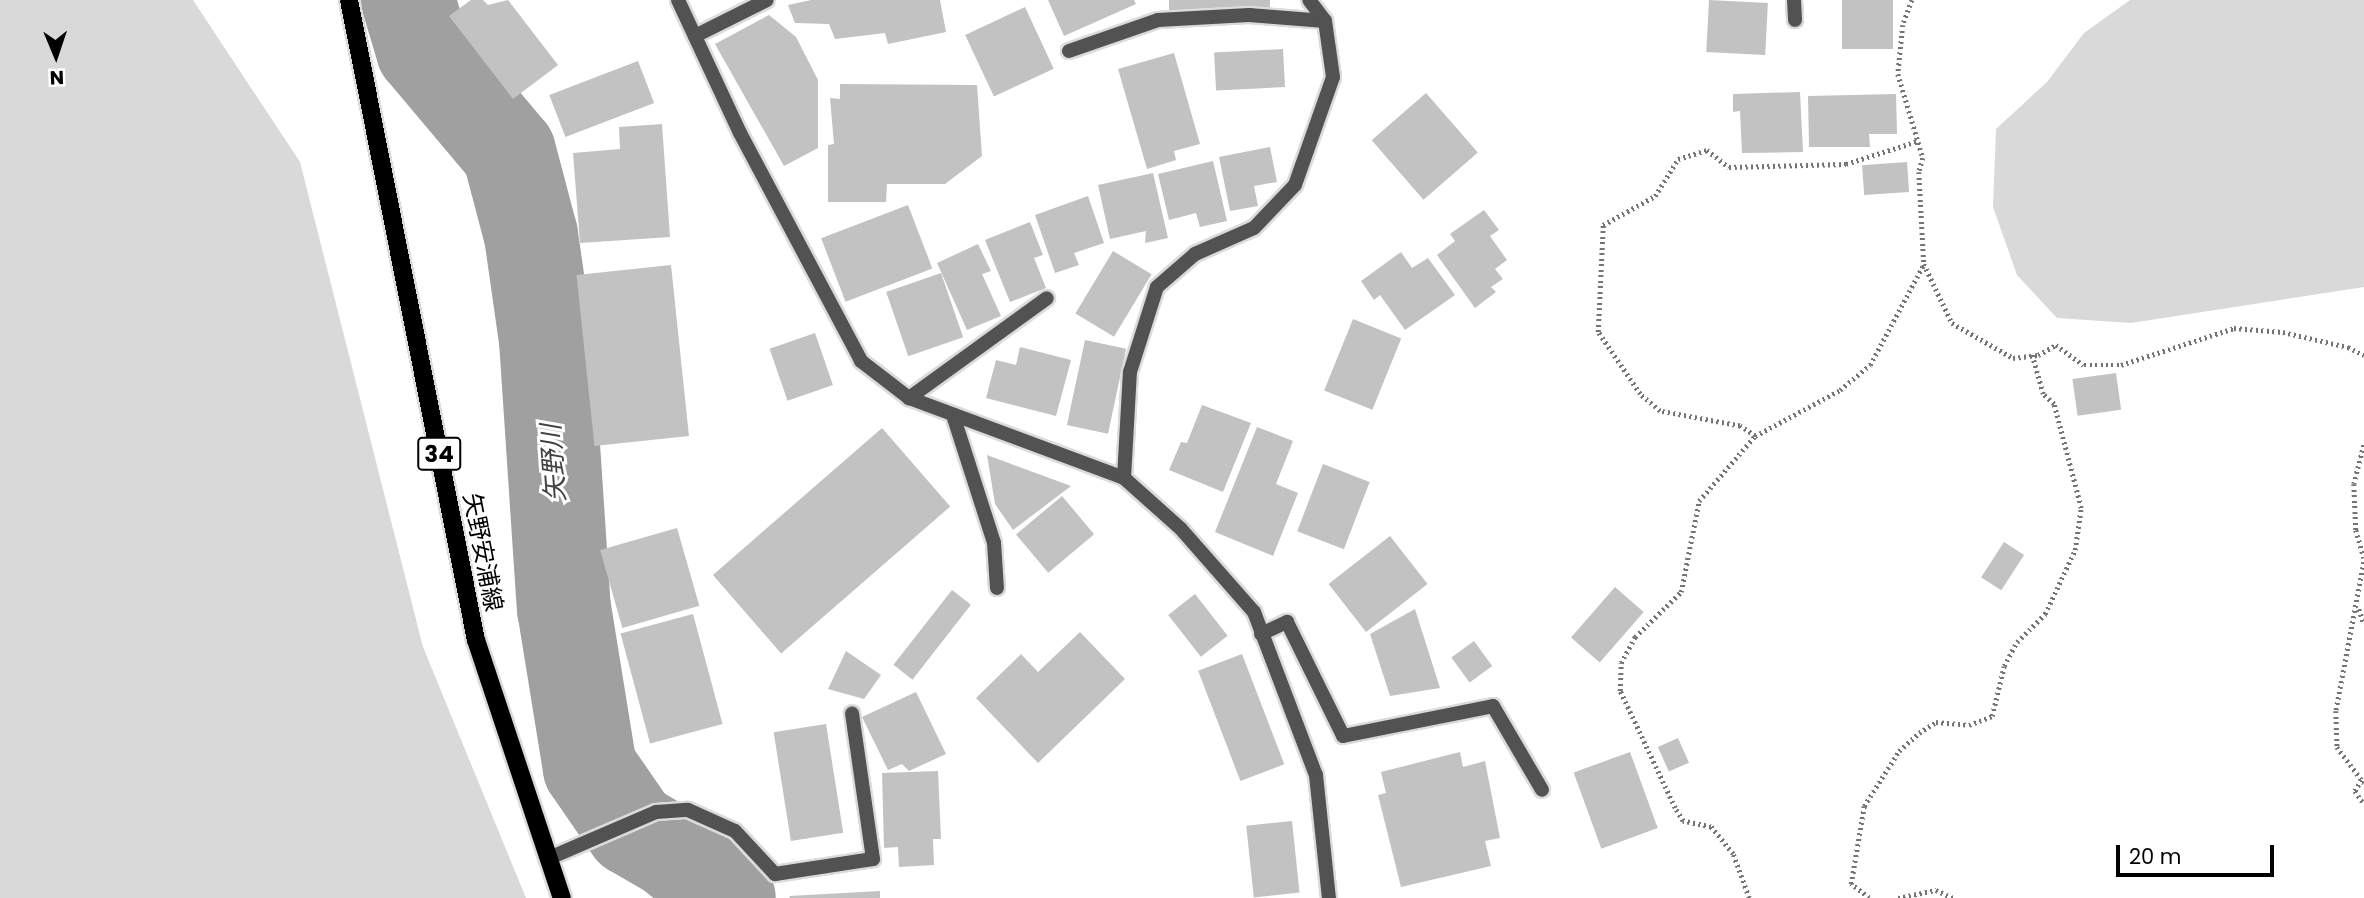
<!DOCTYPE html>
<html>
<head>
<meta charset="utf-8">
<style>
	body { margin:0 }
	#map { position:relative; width:2364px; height:898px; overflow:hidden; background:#fff; font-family:Poppins,"Noto Sans JP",sans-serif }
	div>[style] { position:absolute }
	.green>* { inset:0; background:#d9d9d9 }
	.river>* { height:94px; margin:-47px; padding:0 47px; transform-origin:47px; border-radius:47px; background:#a0a0a0 }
	.building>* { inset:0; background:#c2c2c2; transform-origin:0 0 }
	.path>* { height:4.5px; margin-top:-2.25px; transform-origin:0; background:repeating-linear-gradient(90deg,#747474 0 2px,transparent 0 5.5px) }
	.roads { filter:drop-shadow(2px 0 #dbdbdb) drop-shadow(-2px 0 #dbdbdb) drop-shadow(0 2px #dbdbdb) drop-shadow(0 -2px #dbdbdb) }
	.lane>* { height:14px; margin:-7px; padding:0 7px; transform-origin:7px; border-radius:7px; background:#525252 }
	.street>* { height:14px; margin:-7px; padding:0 7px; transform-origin:7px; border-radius:7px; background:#525252 }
	.primary>* { height:18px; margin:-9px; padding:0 9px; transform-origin:9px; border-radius:9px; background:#000 }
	span { translate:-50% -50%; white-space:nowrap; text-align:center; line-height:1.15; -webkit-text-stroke:6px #fff; paint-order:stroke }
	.shield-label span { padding:2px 5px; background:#fff; border:2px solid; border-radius:5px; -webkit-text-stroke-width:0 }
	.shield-label { font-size:23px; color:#000; font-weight:700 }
	.street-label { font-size:24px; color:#000 }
	.water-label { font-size:26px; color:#414141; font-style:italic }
	.north { position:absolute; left:21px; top:21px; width:70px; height:70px; -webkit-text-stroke:5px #fff; paint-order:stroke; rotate:178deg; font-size:19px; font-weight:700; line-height:28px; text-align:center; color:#000 }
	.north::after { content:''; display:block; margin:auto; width:24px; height:32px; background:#000; clip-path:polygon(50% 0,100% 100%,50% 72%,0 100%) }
	.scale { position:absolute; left:2116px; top:845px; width:158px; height:32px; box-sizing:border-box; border:4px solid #000; border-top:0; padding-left:9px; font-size:21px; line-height:24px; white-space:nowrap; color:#000; -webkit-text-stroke:5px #fff; paint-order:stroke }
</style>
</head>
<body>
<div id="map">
	<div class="green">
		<i style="clip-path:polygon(0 0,193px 0,300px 162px,423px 647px,526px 898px,0 898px)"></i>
		<i style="clip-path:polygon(2130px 0,2364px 0,2364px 287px,2131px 323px,2057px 318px,2017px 275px,1993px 207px,1996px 129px,2047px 82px,2084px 33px)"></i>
	</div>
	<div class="river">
		<i style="left:408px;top:0;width:52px;rotate:73.3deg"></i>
		<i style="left:423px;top:50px;width:133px;rotate:49.9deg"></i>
		<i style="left:509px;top:152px;width:86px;rotate:75.2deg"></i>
		<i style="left:531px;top:235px;width:106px;rotate:81.9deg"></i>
		<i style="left:546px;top:340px;width:269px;rotate:86.2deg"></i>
		<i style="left:564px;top:608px;width:162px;rotate:80.8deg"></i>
		<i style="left:590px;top:768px;width:74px;rotate:55.5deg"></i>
		<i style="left:632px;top:829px;width:44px;rotate:30.1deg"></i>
		<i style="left:670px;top:851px;width:75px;rotate:38.5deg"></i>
	</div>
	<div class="building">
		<i style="clip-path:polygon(471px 0,483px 0,488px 5px,508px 0,558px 65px,513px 99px,449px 16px)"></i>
		<i style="clip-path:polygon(811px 0,940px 0,946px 32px,888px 44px,885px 33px,835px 39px,829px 24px,795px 23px,788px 5px)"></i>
		<i style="clip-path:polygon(1048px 0,1134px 0,1136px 4px,1064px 36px)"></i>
		<i style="left:1169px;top:0;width:101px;height:10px"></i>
		<i style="left:1709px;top:0;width:59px;height:52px;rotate:3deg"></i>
		<i style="left:1842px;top:0;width:51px;height:49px"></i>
		<i style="left:1025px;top:7px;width:68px;height:66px;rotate:65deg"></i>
		<i style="clip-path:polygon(769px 15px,796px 37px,818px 80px,818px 148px,784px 166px,715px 44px)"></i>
		<i style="left:1283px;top:49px;width:38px;height:69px;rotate:87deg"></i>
		<i style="clip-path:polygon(1174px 53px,1200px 144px,1174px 151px,1176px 160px,1147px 169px,1118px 69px)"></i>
		<i style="left:638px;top:61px;width:45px;height:95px;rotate:69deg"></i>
		<i style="clip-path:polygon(840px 84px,977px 85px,982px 156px,945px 184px,887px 184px,886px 202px,828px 202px,828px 145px,834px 144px,830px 98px,840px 99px)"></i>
		<i style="clip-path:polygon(1800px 92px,1803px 152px,1742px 153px,1740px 111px,1733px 112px,1733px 94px)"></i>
		<i style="left:1426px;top:93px;width:79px;height:72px;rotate:49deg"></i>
		<i style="clip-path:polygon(1896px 94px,1897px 134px,1869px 134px,1870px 147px,1809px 147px,1808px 96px)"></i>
		<i style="clip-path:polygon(662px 124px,670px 237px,580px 243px,573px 153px,620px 149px,619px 127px)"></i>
		<i style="clip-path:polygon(1270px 147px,1277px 182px,1254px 186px,1258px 206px,1230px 211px,1219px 157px)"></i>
		<i style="clip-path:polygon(1213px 161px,1227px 221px,1200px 227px,1196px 213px,1169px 220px,1158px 174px)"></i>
		<i style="left:1907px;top:162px;width:30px;height:45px;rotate:86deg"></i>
		<i style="clip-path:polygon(1153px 173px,1168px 238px,1145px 243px,1146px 231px,1110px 239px,1098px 185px)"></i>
		<i style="clip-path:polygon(1088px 196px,1104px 243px,1074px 253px,1079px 265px,1055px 273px,1035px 215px)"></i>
		<i style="left:908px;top:205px;width:68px;height:93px;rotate:69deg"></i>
		<i style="clip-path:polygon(1484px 210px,1499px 230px,1490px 236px,1507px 260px,1495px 269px,1503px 279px,1491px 287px,1496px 292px,1475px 308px,1437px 255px,1455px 241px,1450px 234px)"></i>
		<i style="clip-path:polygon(1030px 222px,1043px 255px,1034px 258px,1046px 288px,1010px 302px,985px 240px)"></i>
		<i style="clip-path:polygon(978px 244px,991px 271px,982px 274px,1001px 316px,967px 330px,937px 263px)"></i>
		<i style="left:1113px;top:251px;width:45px;height:73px;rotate:31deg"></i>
		<i style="clip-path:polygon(1401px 252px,1412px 268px,1428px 258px,1455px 295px,1405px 330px,1380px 295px,1374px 300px,1361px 281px)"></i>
		<i style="left:671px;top:265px;width:172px;height:95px;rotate:84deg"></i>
		<i style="left:941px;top:273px;width:68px;height:58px;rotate:71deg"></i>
		<i style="left:1353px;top:319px;width:52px;height:77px;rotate:22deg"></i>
		<i style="left:815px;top:333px;width:55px;height:48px;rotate:71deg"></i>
		<i style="left:1085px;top:340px;width:42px;height:87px;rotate:12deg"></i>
		<i style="clip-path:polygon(1020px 347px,1071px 360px,1056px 416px,986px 398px,996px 360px,1016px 365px)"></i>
		<i style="left:2116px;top:373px;width:37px;height:44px;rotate:82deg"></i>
		<i style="clip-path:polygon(1202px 405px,1251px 423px,1223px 492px,1169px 470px,1181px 442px,1187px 443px)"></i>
		<i style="clip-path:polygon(1257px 427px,1293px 441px,1276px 484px,1298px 493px,1273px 556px,1215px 532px)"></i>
		<i style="left:882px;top:428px;width:104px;height:224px;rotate:49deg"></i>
		<i style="clip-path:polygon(987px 455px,1071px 486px,1013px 530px,995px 504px)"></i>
		<i style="left:1323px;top:464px;width:50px;height:72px;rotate:21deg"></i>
		<i style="left:1062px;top:496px;width:50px;height:60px;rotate:50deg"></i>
		<i style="left:677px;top:528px;width:81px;height:80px;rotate:74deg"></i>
		<i style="left:1390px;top:536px;width:61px;height:78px;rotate:52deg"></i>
		<i style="left:2004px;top:542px;width:24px;height:42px;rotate:33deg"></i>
		<i style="left:1615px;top:587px;width:38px;height:67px;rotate:41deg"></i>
		<i style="left:952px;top:590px;width:24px;height:95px;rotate:38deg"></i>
		<i style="left:1195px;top:594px;width:53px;height:34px;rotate:52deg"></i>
		<i style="clip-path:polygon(1415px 609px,1440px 688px,1390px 696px,1370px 634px)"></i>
		<i style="left:693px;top:614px;width:114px;height:75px;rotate:75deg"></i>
		<i style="clip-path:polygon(1080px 632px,1125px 679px,1038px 763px,976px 698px,1021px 654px,1038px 672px)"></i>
		<i style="left:1474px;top:641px;width:31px;height:28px;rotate:54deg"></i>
		<i style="clip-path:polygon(846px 651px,881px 675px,864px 699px,828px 689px)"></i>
		<i style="left:1242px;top:654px;width:118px;height:47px;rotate:69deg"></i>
		<i style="clip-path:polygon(916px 692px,946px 754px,909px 771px,902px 764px,888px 770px,862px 717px)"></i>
		<i style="left:826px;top:724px;width:110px;height:53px;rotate:81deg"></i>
		<i style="left:1678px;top:738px;width:27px;height:22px;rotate:66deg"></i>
		<i style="clip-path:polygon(1460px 752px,1463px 767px,1485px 761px,1500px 838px,1485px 841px,1491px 866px,1401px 887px,1378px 795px,1386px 793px,1381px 772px)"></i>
		<i style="left:1630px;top:752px;width:81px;height:60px;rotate:70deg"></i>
		<i style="clip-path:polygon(938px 771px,941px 839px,933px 839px,934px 865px,899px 867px,898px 847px,884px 848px,882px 773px)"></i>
		<i style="left:1292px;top:821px;width:72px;height:46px;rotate:84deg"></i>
		<i style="clip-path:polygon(880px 891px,880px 898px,790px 898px,789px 896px)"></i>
	</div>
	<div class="path">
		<i style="left:1912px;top:0;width:27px;rotate:110deg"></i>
		<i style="left:1903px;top:25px;width:49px;rotate:95.8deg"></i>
		<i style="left:1898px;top:74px;width:88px;rotate:73.4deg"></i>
		<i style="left:1923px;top:158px;width:15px;rotate:106deg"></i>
		<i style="left:1919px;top:172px;width:92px;rotate:86.9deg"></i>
		<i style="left:1924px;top:264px;width:65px;rotate:64.6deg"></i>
		<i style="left:1952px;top:323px;width:70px;rotate:29.8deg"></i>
		<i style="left:2013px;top:358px;width:25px;rotate:-7deg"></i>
		<i style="left:2038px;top:355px;width:21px;rotate:-29deg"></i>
		<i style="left:2056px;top:345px;width:34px;rotate:36deg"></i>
		<i style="left:2084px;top:365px;width:37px"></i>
		<i style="left:2121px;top:365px;width:119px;rotate:-18.1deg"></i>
		<i style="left:2234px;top:328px;width:49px;rotate:4.7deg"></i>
		<i style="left:2283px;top:332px;width:67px;rotate:13deg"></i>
		<i style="left:2348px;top:347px;width:18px;rotate:27deg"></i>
		<i style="left:1755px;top:436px;width:18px;rotate:-146deg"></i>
		<i style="left:1740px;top:426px;width:81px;rotate:-169.4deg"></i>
		<i style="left:1660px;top:411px;width:26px;rotate:-140deg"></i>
		<i style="left:1640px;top:394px;width:75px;rotate:-124.1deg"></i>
		<i style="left:1598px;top:332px;width:107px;rotate:-87.3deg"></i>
		<i style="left:1603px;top:225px;width:60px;rotate:-29.1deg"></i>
		<i style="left:1655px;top:196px;width:44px;rotate:-58.1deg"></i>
		<i style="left:1678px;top:159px;width:30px;rotate:-17deg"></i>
		<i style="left:1707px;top:150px;width:28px;rotate:38deg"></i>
		<i style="left:1729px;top:167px;width:117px;rotate:-1.5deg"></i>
		<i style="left:1846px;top:164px;width:76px;rotate:-17.7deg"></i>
		<i style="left:2364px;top:445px;width:40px;rotate:104.4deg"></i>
		<i style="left:2354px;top:484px;width:46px;rotate:87.5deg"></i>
		<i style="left:2356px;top:530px;width:29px;rotate:74deg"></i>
		<i style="left:2364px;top:562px;width:152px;rotate:100.6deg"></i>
		<i style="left:2336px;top:711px;width:36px;rotate:88deg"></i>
		<i style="left:2337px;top:747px;width:45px;rotate:53.1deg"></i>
		<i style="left:2359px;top:609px;width:16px;rotate:72deg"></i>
		<i style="left:2362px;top:780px;width:13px;rotate:122deg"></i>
		<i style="left:2355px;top:791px;width:16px;rotate:55deg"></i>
		<i style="left:1749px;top:898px;width:47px;rotate:-110deg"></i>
		<i style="left:1733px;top:854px;width:35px;rotate:-129deg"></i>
		<i style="left:1711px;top:827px;width:29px;rotate:-168deg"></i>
		<i style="left:1683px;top:821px;width:15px;rotate:-122deg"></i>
		<i style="left:1675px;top:808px;width:129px;rotate:-115.2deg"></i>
		<i style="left:1620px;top:691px;width:28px;rotate:-88deg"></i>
		<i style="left:1621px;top:663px;width:30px;rotate:-62deg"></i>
		<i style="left:1635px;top:637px;width:64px;rotate:-44.4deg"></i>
		<i style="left:1681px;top:592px;width:93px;rotate:-78.8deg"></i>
		<i style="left:1699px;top:501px;width:86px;rotate:-49.3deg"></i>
		<i style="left:1755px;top:436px;width:97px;rotate:-28.4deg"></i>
		<i style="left:1840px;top:390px;width:39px;rotate:-40deg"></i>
		<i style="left:1870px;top:365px;width:115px;rotate:-61.9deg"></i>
		<i style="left:1869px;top:898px;width:23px;rotate:-142deg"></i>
		<i style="left:1851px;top:884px;width:79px;rotate:-80.5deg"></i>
		<i style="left:1864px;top:806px;width:65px;rotate:-57.5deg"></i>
		<i style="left:1899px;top:751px;width:27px;rotate:-42deg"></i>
		<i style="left:1919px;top:733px;width:20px;rotate:-33deg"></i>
		<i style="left:1936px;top:722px;width:33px;rotate:5deg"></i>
		<i style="left:1969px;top:725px;width:25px;rotate:-21deg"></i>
		<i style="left:1992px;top:716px;width:51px;rotate:-76.5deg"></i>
		<i style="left:2004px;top:666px;width:27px;rotate:-62deg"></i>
		<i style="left:2017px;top:642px;width:40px;rotate:-45deg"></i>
		<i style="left:2045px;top:614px;width:71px;rotate:-64.9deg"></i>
		<i style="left:2075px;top:550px;width:42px;rotate:-81.9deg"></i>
		<i style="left:2081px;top:508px;width:107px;rotate:-104.6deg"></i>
		<i style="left:2054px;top:404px;width:15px;rotate:-138deg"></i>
		<i style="left:2043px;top:394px;width:41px;rotate:-105.8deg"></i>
		<i style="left:1898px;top:898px;width:39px;rotate:-12deg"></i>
		<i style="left:1936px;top:890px;width:19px;rotate:25deg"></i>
	</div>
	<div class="roads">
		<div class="lane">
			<i style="left:1794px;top:0;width:20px;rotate:87deg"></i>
			<i style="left:909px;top:398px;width:170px;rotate:-35.9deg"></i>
			<i style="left:953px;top:415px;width:134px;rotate:72.2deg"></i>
			<i style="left:994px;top:543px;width:45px;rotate:86.2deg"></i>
			<i style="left:1261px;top:634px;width:29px;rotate:-25deg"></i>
			<i style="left:1287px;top:622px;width:127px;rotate:63.8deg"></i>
			<i style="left:1343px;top:736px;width:153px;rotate:-11.3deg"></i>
			<i style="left:1493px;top:706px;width:97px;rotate:59.7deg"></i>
		</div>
		<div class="street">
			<i style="left:678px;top:0;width:147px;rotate:65deg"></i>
			<i style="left:740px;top:133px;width:258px;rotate:62deg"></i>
			<i style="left:861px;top:361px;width:61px;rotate:37.6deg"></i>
			<i style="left:909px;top:398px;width:229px;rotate:20.4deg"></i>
			<i style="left:1124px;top:478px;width:76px;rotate:41.8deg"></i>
			<i style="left:1181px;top:529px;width:111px;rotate:48.7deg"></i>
			<i style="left:1254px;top:612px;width:174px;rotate:69.2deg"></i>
			<i style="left:1316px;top:775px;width:124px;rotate:84deg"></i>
			<i style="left:695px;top:36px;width:80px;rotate:-26.6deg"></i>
			<i style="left:1069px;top:51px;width:94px;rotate:-19.2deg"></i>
			<i style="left:1158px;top:20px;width:91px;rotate:-3.1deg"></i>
			<i style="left:1249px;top:15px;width:76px;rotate:4.5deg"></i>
			<i style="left:1124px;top:478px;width:106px;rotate:-86.8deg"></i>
			<i style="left:1130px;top:372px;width:89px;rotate:-72.4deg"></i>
			<i style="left:1157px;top:287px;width:50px;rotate:-41deg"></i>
			<i style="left:1195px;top:254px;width:64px;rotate:-23.8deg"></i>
			<i style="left:1254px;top:228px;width:59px;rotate:-46.4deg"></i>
			<i style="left:1295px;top:185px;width:114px;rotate:-70.6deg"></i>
			<i style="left:1333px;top:77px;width:57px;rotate:-98.1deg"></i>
			<i style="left:1325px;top:21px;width:26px;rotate:-127deg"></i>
			<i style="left:547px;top:859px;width:119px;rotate:-23.3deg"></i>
			<i style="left:656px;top:812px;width:32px;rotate:-4deg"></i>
			<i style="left:688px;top:810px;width:51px;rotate:24.1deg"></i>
			<i style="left:735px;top:831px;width:59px;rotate:47.1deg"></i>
			<i style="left:775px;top:874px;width:99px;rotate:-8.7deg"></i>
			<i style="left:873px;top:859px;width:147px;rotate:-98.2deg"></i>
		</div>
		<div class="primary">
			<i style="left:349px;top:0;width:652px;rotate:78.78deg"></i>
			<i style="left:476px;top:640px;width:272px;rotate:71.6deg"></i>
		</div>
	</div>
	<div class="shield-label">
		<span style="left:439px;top:454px">34</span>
	</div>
	<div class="street-label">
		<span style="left:483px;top:552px;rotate:79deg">矢野安浦線</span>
	</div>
	<div class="water-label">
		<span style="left:554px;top:463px;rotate:-94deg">矢野川</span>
	</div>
	<div class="north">N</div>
	<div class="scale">20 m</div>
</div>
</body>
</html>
